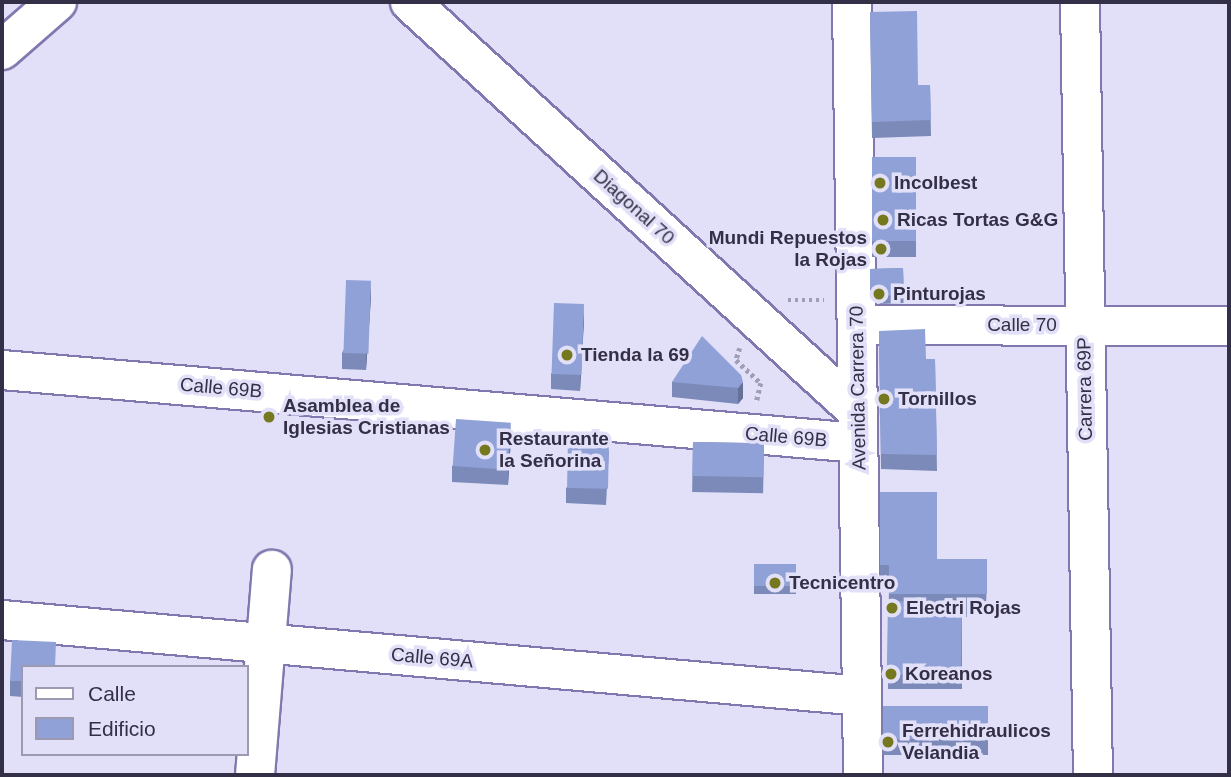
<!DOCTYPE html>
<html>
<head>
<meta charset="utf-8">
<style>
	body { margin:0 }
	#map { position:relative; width:1231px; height:777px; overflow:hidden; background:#e2e0f8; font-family:Helvetica,sans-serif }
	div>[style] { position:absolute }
	.path>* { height:4.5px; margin-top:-2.25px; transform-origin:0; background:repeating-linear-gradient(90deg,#a09db5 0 3.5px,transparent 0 7px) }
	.roads { filter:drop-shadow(2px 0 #8078ae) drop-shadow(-2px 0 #8078ae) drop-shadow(0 2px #8078ae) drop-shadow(0 -2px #8078ae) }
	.minor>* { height:38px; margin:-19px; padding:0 19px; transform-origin:19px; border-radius:19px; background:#fff }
	.major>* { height:38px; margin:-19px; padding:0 19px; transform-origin:19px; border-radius:19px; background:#fff }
	.wall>* { inset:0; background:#7c8ab9; transform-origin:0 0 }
	.shaded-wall>* { inset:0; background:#657196 }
	.building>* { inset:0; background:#90a1d7; transform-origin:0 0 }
	.dots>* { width:19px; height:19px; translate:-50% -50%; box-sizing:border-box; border:4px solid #e2e0f8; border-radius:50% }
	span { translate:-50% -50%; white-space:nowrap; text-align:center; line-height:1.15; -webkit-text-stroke:7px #e2e0f8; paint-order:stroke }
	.poi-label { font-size:19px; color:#332f47; font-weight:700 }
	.left { translate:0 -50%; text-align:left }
	.right { translate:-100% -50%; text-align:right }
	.street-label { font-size:19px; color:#332f47 }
	.frame { position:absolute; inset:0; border:4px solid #332f47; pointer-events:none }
	.legend { position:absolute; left:21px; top:665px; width:228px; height:91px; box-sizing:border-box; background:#e2e0f8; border:2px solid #9c99b1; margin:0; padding:9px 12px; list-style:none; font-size:21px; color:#332f47 }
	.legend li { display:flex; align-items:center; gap:14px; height:35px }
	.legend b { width:35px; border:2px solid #9c99b1 }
</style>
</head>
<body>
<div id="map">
	<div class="path">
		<i style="left:788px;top:300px;width:36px"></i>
		<i style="left:740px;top:348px;width:13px;rotate:108deg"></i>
		<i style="left:736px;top:360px;width:34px;rotate:43deg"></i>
		<i style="left:761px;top:383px;width:18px;rotate:103deg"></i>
	</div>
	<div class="roads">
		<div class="minor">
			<i style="left:410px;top:2px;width:607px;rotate:42.46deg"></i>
			<i style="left:1080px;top:2px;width:773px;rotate:89.04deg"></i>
			<i style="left:2px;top:50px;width:73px;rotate:-41.1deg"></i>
			<i style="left:857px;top:325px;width:372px;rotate:0.2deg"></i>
			<i style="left:2px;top:370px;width:859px;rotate:4.87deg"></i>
			<i style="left:2px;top:620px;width:863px;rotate:5.05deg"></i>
			<i style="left:255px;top:775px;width:206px;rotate:-85.3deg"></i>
		</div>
		<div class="major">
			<i style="left:852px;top:2px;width:773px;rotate:89.18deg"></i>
		</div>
	</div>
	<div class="wall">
		<i style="clip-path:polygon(870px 12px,918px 85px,930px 85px,931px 136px,872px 138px)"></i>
		<i style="left:872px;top:157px;width:44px;height:100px"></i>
		<i style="clip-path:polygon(903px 268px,904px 303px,880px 304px,870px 295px,870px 269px)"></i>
		<i style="clip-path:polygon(371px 297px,366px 370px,342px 369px,342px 353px)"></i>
		<i style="clip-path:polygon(584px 320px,580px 391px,551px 389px,551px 374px)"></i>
		<i style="clip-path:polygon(879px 331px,926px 359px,935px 359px,937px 471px,881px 469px)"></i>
		<i style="clip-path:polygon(741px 375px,743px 398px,738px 404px,672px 397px,672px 382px)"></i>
		<i style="clip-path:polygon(511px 438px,508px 485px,452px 482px,452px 466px)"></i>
		<i style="left:693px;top:442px;width:71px;height:50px;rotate:1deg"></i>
		<i style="clip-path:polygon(609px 450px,606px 505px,566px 503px,566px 488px)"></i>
		<i style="clip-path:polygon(880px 492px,937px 559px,987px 559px,986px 617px,962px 617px,962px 689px,888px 689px,889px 581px,880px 581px)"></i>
		<i style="left:754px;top:564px;width:42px;height:30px"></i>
		<i style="clip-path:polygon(23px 667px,23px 697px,10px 696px,10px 681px)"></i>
		<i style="left:988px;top:706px;width:49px;height:105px;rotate:90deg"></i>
	</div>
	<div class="shaded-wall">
		<i style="clip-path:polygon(371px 281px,371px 297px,366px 370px,366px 355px)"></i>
		<i style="clip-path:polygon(584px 304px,584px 320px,580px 391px,580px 375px)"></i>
		<i style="clip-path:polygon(743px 382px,743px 398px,738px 404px,738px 388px)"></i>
		<i style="clip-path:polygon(511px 423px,511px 438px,508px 485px,508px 470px)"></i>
	</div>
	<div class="building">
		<i style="clip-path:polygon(917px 11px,918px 85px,930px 85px,931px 120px,872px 122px,870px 12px)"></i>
		<i style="left:872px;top:157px;width:44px;height:84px"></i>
		<i style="clip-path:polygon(903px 268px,904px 295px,880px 296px,870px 287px,870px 269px)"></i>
		<i style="left:346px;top:280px;width:25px;height:73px;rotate:2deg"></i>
		<i style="left:554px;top:303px;width:30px;height:71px;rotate:2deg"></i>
		<i style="clip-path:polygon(925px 329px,926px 359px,935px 359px,937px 455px,881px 454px,879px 331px)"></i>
		<i style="clip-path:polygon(702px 336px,741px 375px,743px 382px,738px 388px,672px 382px)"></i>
		<i style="left:456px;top:419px;width:55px;height:47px;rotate:4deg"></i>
		<i style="left:568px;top:434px;width:41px;height:54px;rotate:1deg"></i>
		<i style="left:693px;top:442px;width:71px;height:34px;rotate:1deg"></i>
		<i style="clip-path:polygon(880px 492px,937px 492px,937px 559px,889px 559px,889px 565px,880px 565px)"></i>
		<i style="left:889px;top:559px;width:98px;height:35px"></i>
		<i style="left:754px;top:564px;width:42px;height:22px"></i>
		<i style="left:888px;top:601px;width:74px;height:73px;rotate:1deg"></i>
		<i style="clip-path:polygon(12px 640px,56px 642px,55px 667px,23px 667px,23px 681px,10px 681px)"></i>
		<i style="left:988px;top:706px;width:33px;height:105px;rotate:90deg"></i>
	</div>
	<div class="dots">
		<i style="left:880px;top:183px;background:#76781f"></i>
		<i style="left:883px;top:220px;background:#76781f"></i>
		<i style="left:881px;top:249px;background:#76781f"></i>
		<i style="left:879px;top:294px;background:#76781f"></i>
		<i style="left:567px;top:355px;background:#76781f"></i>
		<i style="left:884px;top:399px;background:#76781f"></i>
		<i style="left:269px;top:417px;background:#76781f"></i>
		<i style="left:485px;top:450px;background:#76781f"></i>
		<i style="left:775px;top:583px;background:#76781f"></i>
		<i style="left:892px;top:608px;background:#76781f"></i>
		<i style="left:891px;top:674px;background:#76781f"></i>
		<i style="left:888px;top:742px;background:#76781f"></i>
	</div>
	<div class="poi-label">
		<span class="left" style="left:894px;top:183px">Incolbest</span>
		<span class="left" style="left:897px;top:220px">Ricas Tortas G&amp;G</span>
		<span class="right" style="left:867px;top:249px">Mundi Repuestos<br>la Rojas</span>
		<span class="left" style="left:893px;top:294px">Pinturojas</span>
		<span class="left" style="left:581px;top:355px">Tienda la 69</span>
		<span class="left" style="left:898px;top:399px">Tornillos</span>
		<span class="left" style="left:283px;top:417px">Asamblea de<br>Iglesias Cristianas</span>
		<span class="left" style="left:499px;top:450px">Restaurante<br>la Señorina</span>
		<span class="left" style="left:789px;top:583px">Tecnicentro</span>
		<span class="left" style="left:906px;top:608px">Electri Rojas</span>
		<span class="left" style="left:905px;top:674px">Koreanos</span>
		<span class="left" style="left:902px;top:742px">Ferrehidraulicos<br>Velandia</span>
	</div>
	<div class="street-label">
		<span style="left:634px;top:207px;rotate:42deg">Diagonal 70</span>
		<span style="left:1022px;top:325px">Calle 70</span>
		<span style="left:221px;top:388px;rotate:5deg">Calle 69B</span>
		<span style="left:858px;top:388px;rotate:-91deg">Avenida Carrera 70</span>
		<span style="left:1085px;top:389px;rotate:-91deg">Carrera 69P</span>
		<span style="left:786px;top:437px;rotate:5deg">Calle 69B</span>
		<span style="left:432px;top:658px;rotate:5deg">Calle 69A</span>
	</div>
	<div class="frame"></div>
	<ul class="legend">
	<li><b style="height:9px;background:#fff"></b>Calle</li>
	<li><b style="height:19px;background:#90a1d7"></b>Edificio</li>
	</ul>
</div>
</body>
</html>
